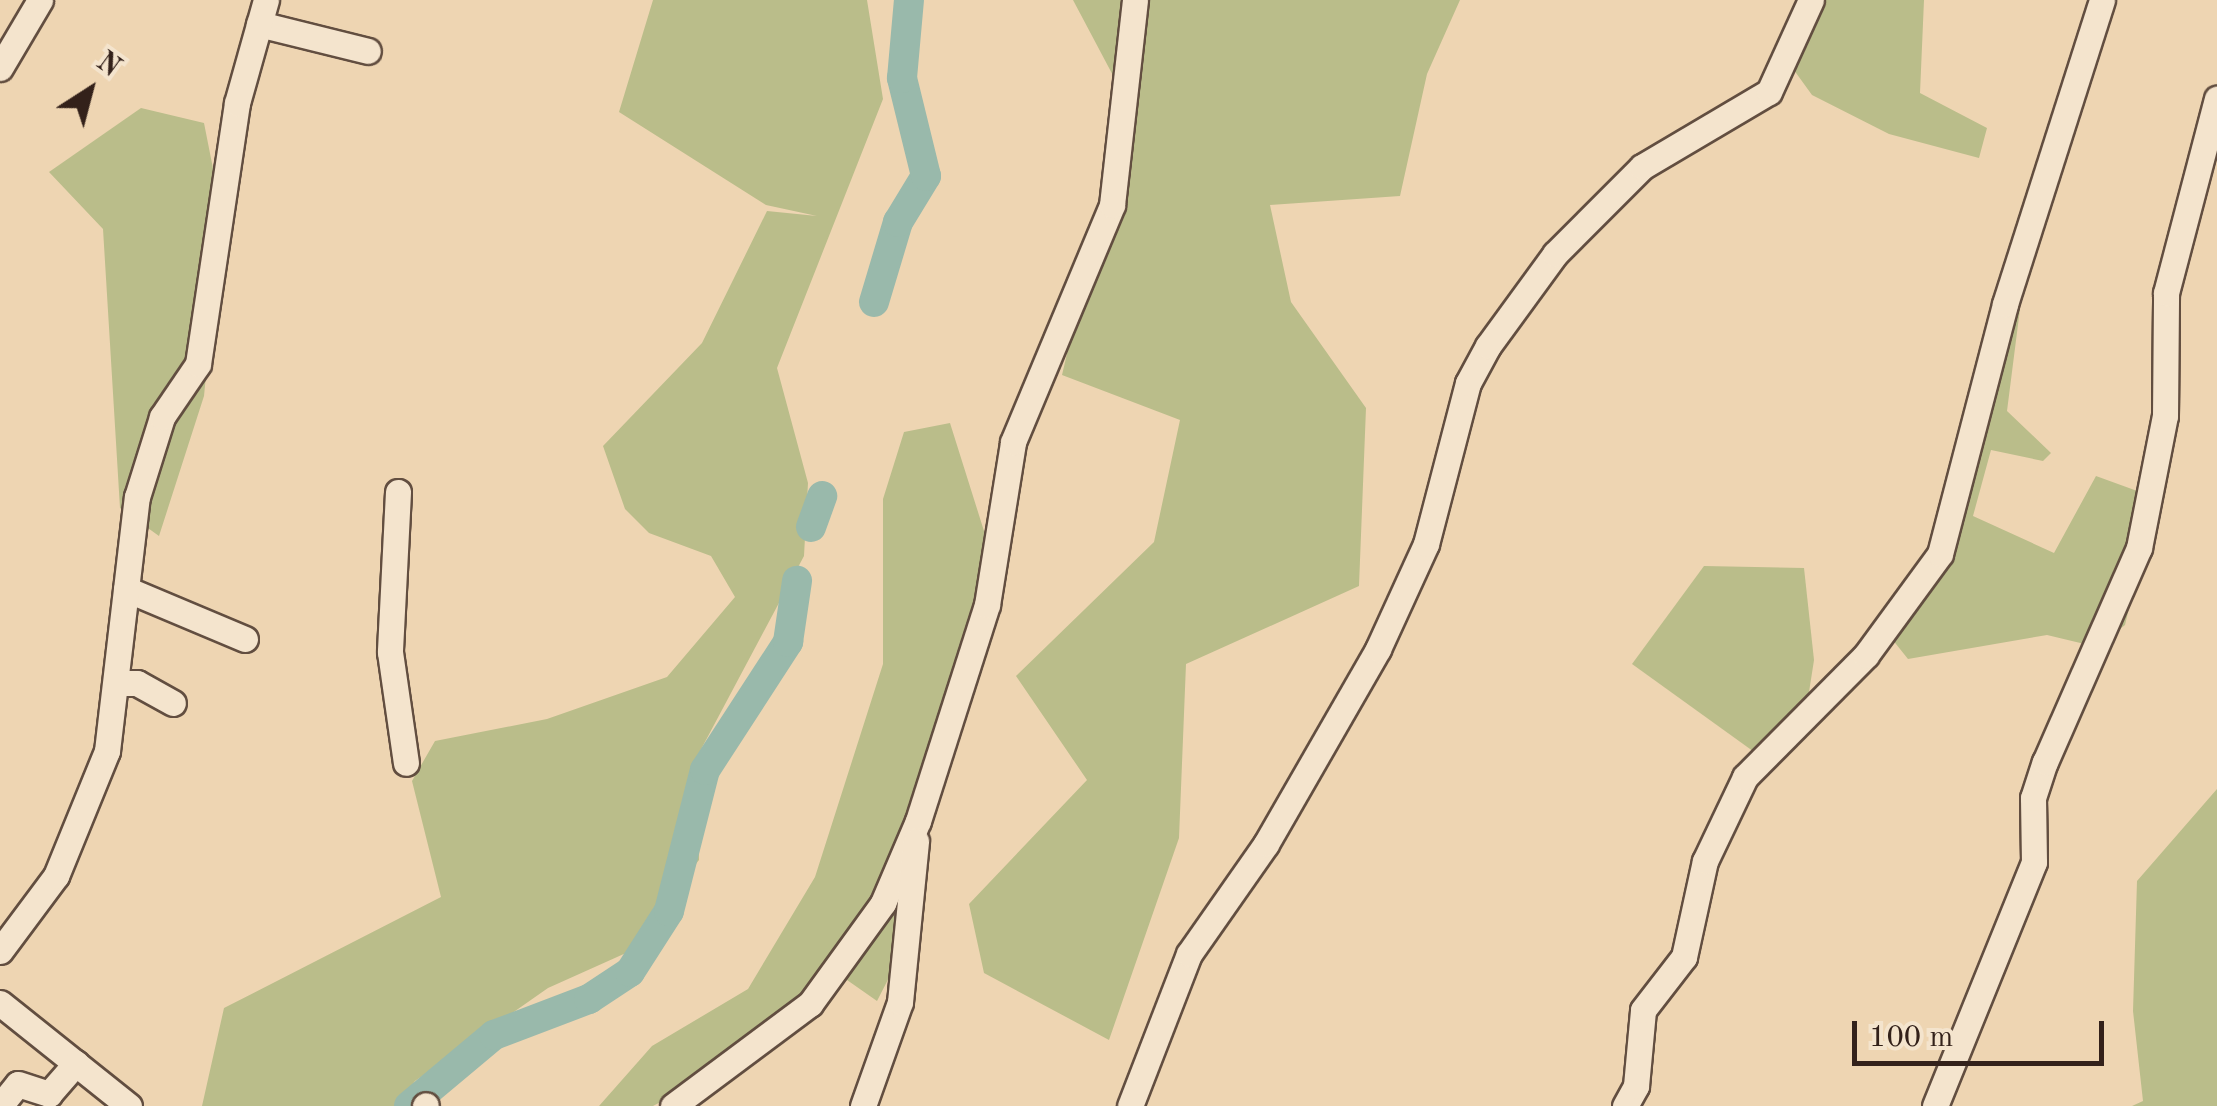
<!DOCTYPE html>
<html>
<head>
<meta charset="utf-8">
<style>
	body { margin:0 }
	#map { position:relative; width:2217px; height:1106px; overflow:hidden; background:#eed5b2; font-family:"Old Standard TT",serif }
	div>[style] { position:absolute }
	.green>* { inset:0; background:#babd8a }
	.river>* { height:30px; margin:-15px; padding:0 15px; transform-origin:15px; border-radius:15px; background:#99b9ab }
	.roads { filter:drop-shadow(2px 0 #624e40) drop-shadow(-2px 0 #624e40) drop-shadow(0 2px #624e40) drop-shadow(0 -2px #624e40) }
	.minor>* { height:25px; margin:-12.5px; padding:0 12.5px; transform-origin:12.5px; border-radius:12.5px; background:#f4e4cd }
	span { translate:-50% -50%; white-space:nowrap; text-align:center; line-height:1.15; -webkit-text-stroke:9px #f4e4cd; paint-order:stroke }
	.north { position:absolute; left:40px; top:40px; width:100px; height:100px; -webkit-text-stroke:8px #f4e4cd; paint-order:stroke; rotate:36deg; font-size:28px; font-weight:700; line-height:40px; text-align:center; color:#33211a }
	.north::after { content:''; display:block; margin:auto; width:35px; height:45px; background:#33211a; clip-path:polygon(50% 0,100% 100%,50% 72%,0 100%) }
	.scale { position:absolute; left:1852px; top:1021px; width:252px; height:45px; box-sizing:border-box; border:5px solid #33211a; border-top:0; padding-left:12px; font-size:30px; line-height:35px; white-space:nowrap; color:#33211a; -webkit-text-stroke:8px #f4e4cd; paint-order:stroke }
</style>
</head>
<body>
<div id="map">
	<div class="green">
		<i style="clip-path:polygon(653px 0,867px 0,883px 99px,777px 368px,808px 483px,804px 556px,698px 755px,699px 860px,626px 953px,548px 988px,415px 1081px,396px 1106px,202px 1106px,224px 1008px,441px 897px,412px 781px,435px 741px,547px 719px,667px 677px,735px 597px,711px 556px,649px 533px,625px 509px,603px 446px,702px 343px,767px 211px,817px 216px,766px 205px,619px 112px)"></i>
		<i style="clip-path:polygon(1073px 0,1460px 0,1427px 74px,1400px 196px,1270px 205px,1291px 302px,1366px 408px,1359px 586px,1186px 664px,1179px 838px,1109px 1040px,984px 973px,969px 904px,1087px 780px,1016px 676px,1154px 542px,1180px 420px,1062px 375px,1126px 100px)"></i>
		<i style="clip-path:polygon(1814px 0,1924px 0,1920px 93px,1987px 128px,1979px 158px,1889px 134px,1812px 95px,1791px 66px)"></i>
		<i style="clip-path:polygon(141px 108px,204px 123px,222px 214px,204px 396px,159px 536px,120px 508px,103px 229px,49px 172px)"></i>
		<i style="clip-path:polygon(2020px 309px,2007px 411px,2051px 453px,2043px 461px,1991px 450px,1973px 516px,2054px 553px,2096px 476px,2140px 492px,2148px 528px,2125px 625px,2097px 647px,2047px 635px,1908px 659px,1888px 634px,1940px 554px,2000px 319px)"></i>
		<i style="clip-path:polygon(950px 423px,995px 566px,897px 962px,877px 1001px,837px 973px,792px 1032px,653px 1106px,599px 1106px,652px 1046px,748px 989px,815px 877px,883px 664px,883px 499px,904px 432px)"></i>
		<i style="clip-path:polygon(1704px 566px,1804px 568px,1814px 660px,1807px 705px,1757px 754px,1632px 664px)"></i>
		<i style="clip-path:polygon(2217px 789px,2217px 1106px,2132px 1106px,2143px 1101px,2133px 1011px,2137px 881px)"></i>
	</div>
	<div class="river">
		<i style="left:874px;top:302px;width:84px;rotate:-73.3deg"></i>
		<i style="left:898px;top:222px;width:54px;rotate:-58.7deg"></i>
		<i style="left:926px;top:176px;width:101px;rotate:-103.8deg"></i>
		<i style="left:902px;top:78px;width:78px;rotate:-84.9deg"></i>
		<i style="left:811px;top:527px;width:33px;rotate:-70deg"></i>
		<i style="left:409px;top:1106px;width:111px;rotate:-39.9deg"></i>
		<i style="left:494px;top:1035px;width:102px;rotate:-20.8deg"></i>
		<i style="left:589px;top:999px;width:49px;rotate:-33.4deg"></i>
		<i style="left:630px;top:972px;width:72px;rotate:-57.4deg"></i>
		<i style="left:669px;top:911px;width:146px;rotate:-75.7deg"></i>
		<i style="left:705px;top:770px;width:153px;rotate:-57deg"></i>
		<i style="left:788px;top:642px;width:62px;rotate:-81.6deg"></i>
	</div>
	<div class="roads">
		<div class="minor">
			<i style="left:259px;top:24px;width:112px;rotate:13.9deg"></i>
			<i style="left:0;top:68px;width:79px;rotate:-59.5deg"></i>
			<i style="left:398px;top:492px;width:160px;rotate:92.9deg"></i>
			<i style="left:390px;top:652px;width:112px;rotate:81.8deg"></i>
			<i style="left:126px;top:589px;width:129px;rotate:22.8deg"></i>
			<i style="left:116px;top:683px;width:21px"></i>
			<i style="left:137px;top:683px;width:41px;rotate:29.1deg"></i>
			<i style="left:0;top:951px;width:94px;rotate:-53.3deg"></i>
			<i style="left:56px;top:876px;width:135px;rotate:-67.8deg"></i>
			<i style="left:107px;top:751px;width:256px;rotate:-83.3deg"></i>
			<i style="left:137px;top:497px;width:84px;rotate:-72.6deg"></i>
			<i style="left:162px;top:417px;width:64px;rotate:-55.8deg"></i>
			<i style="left:198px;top:364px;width:264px;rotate:-81.5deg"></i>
			<i style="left:237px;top:103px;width:107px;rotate:-74.3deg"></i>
			<i style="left:0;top:1003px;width:165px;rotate:38.6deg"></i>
			<i style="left:0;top:1106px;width:28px;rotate:-51deg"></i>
			<i style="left:18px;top:1084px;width:33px;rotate:18deg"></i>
			<i style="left:49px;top:1094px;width:41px;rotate:-48.9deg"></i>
			<i style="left:425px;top:1106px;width:1px;rotate:-45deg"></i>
			<i style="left:673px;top:1106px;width:171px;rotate:-36.7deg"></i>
			<i style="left:810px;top:1004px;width:125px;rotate:-54.1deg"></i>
			<i style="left:883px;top:903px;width:89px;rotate:-66.9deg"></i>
			<i style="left:918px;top:821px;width:227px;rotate:-72.3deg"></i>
			<i style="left:987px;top:605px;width:165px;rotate:-80.9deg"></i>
			<i style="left:1013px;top:442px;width:257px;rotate:-67.3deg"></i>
			<i style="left:1112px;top:205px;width:206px;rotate:-83.6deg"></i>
			<i style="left:863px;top:1106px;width:110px;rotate:-70.4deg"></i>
			<i style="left:900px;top:1002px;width:162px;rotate:-84.3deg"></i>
			<i style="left:1130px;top:1106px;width:163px;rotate:-68.8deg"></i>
			<i style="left:1189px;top:954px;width:134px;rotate:-55deg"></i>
			<i style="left:1266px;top:844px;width:225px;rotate:-60.1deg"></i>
			<i style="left:1378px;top:649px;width:115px;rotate:-65.4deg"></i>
			<i style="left:1426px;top:544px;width:166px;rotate:-75.4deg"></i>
			<i style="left:1468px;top:383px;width:42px;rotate:-61.6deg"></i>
			<i style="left:1488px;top:346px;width:114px;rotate:-53.9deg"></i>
			<i style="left:1555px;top:254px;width:123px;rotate:-45deg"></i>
			<i style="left:1642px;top:167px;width:147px;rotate:-30.6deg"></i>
			<i style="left:1769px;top:92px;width:101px;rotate:-65.5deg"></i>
			<i style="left:1625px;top:1106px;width:23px;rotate:-61deg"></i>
			<i style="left:1636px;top:1086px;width:76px;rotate:-84.7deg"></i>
			<i style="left:1643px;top:1010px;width:67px;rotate:-52.3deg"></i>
			<i style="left:1684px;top:957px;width:98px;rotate:-77.7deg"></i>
			<i style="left:1705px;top:861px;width:93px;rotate:-64.5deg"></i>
			<i style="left:1745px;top:777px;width:172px;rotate:-45.2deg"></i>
			<i style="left:1866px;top:655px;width:125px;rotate:-53.8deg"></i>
			<i style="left:1940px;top:554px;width:258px;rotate:-75.4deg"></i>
			<i style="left:2005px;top:304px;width:319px;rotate:-72.3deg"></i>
			<i style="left:1935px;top:1106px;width:263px;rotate:-67.9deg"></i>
			<i style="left:2034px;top:862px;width:64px;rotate:-90.9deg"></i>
			<i style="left:2033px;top:798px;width:38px;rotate:-72deg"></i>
			<i style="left:2045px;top:762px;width:234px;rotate:-66.3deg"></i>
			<i style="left:2139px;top:548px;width:135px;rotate:-78.9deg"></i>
			<i style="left:2165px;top:416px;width:123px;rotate:-89.5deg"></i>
			<i style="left:2166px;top:293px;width:201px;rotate:-75.3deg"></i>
		</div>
	</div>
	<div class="north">N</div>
	<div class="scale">100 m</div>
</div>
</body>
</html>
